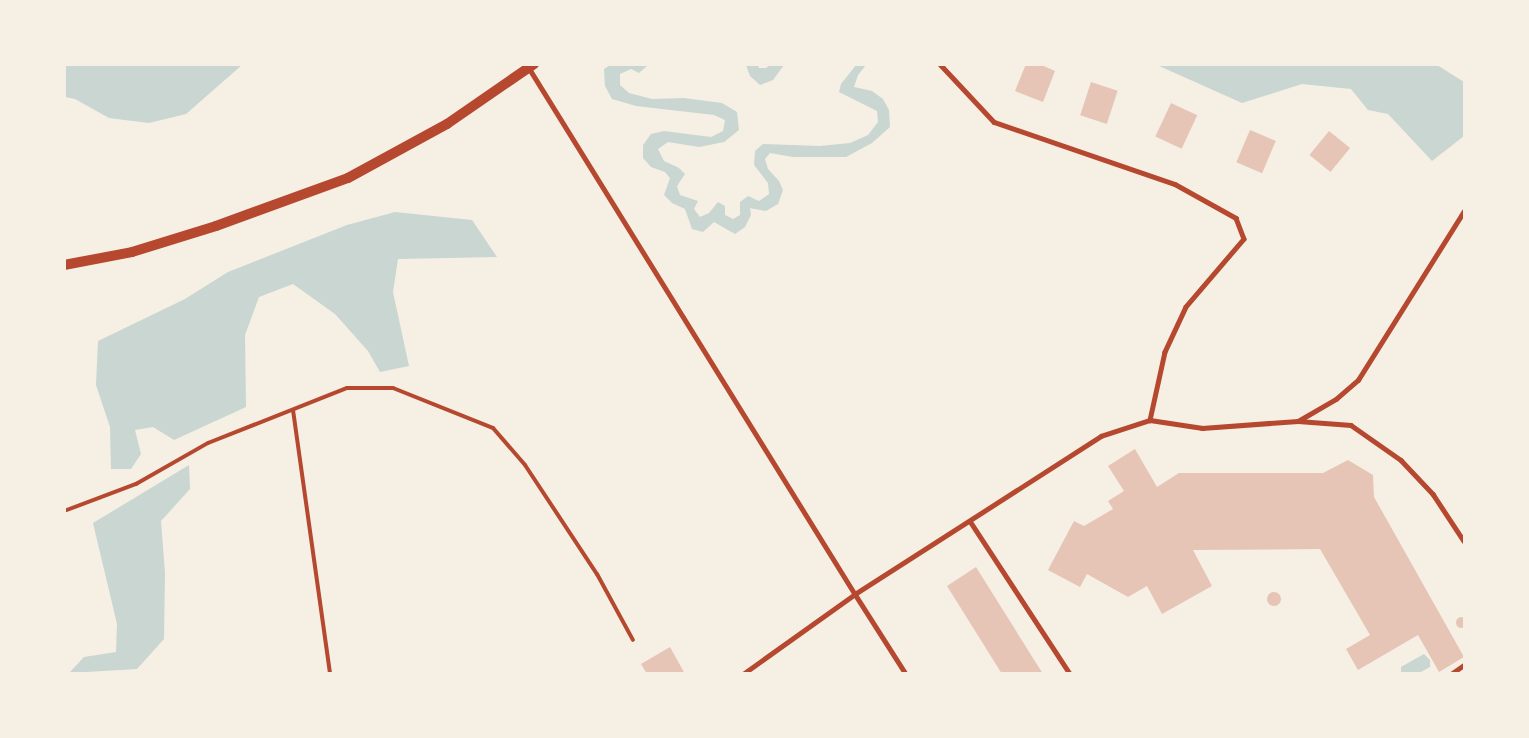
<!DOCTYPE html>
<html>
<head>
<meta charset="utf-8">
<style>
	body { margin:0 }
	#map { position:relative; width:1529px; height:738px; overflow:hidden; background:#f6efe4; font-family:Cabin,sans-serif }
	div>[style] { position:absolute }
	.water>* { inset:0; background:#c9d6d2 }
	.building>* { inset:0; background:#e6c5b7; transform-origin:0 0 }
	.round { border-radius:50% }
	.path>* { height:4px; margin:-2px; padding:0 2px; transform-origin:2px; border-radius:2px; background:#b5482f }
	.service>* { height:4.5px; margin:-2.25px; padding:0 2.25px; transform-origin:2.25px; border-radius:2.25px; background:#b5482f }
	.tertiary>* { height:10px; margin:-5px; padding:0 5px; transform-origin:5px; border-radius:5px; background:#b5482f }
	span { translate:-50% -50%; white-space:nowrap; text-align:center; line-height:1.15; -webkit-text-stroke:6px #f6efe4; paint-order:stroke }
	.frame { position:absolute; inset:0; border:66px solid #f6efe4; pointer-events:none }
</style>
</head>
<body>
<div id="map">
	<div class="water">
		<i style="clip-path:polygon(612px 64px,648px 65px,639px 73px,631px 69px,620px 74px,620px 85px,629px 93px,652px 99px,684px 98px,722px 103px,737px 112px,739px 130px,724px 142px,699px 147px,668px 142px,658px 149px,664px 161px,679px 168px,685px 174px,677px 186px,680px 195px,698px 201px,694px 209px,700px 217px,709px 213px,718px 202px,725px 206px,725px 215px,733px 219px,740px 215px,740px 202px,748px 196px,759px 201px,769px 194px,768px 183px,754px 165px,755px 151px,763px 144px,820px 146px,850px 143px,868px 135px,878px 122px,877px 111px,839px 92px,841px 84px,856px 65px,866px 65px,858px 75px,854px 87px,872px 91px,883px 99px,889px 110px,890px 127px,872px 143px,846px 157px,793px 157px,770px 153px,765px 159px,768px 169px,779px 181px,783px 190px,778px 204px,766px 211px,750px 208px,751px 215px,745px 227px,735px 234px,714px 222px,703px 232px,692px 229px,685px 209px,672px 203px,664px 195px,670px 178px,665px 172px,651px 167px,643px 158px,643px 145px,651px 134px,664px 131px,711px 137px,723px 131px,725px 120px,714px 115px,636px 106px,612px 99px,605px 86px,604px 69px)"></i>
		<i style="clip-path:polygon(64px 65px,65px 64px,242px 65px,186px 114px,149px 123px,109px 118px,75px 99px,65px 97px)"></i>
		<i style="clip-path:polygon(746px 65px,758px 65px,759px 68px,766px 68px,770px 65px,784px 65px,773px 80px,760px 85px,750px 76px)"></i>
		<i style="clip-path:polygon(1157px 65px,1437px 65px,1464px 82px,1464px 136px,1432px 161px,1388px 114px,1368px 110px,1351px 89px,1302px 84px,1242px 103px)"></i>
		<i style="clip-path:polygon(395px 212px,472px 220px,497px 257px,398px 259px,393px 292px,409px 366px,380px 372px,368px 351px,335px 314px,293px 284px,259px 297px,245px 335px,246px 407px,174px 440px,153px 427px,135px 430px,141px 454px,131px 469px,111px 469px,110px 427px,96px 385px,98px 341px,185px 299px,228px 272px,347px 225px)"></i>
		<i style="clip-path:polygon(189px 465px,190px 489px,161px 521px,165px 573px,164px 639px,137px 669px,69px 673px,84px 657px,116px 652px,117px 624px,93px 523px)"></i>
		<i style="clip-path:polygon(1424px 654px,1430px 660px,1430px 667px,1419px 673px,1401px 673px,1401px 667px)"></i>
	</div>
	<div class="building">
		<i style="clip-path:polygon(1026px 64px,1039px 64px,1055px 71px,1043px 102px,1015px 91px)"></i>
		<i style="left:1091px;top:82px;width:28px;height:35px;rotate:18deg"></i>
		<i style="left:1171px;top:103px;width:29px;height:37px;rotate:25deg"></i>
		<i style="left:1250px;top:130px;width:28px;height:35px;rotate:23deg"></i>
		<i style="left:1329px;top:131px;width:27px;height:31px;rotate:39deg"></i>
		<i style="clip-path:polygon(1135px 449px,1157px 487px,1179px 473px,1323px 473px,1348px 460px,1373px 475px,1374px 497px,1464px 657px,1439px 672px,1418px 635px,1358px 670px,1346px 649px,1370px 635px,1320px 549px,1193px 550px,1212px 586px,1162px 614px,1147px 586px,1128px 597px,1087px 574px,1080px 587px,1048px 570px,1074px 521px,1084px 526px,1113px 509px,1108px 501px,1124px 491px,1108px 466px)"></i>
		<i style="clip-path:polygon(976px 567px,1043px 674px,1002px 674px,947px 586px)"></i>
		<i class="round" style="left:1267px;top:592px;width:14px;height:14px"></i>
		<i class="round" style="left:1455.5px;top:616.5px;width:11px;height:11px"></i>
		<i style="clip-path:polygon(670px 647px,685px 674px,647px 674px,641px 664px)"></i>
	</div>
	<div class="path">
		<i style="left:293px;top:410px;width:267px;rotate:82deg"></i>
		<i style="left:64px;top:511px;width:77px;rotate:-20.6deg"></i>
		<i style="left:136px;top:484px;width:83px;rotate:-29.7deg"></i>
		<i style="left:208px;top:443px;width:149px;rotate:-21.6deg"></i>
		<i style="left:347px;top:388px;width:46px"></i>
		<i style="left:393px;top:388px;width:108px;rotate:21.8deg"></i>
		<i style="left:493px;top:428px;width:49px;rotate:49.1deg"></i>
		<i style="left:525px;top:465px;width:131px;rotate:56.6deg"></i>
		<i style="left:597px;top:574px;width:75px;rotate:61.4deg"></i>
	</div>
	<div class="service">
		<i style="left:940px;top:64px;width:79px;rotate:47deg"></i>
		<i style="left:994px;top:122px;width:191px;rotate:18.9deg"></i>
		<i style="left:1175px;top:184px;width:70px;rotate:29.1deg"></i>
		<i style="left:1236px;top:218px;width:22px;rotate:69deg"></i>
		<i style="left:1244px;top:239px;width:89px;rotate:130.5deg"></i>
		<i style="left:1186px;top:307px;width:50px;rotate:115deg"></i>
		<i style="left:1165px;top:352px;width:70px;rotate:102.4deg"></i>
		<i style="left:529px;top:68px;width:619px;rotate:58.21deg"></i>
		<i style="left:855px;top:594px;width:292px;rotate:-32.7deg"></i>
		<i style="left:1101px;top:436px;width:52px;rotate:-18.1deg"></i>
		<i style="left:1150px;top:420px;width:53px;rotate:8.7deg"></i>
		<i style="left:1202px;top:428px;width:96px;rotate:-4.2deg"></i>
		<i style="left:1298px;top:421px;width:44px;rotate:-30.1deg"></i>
		<i style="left:1336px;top:399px;width:29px;rotate:-41deg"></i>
		<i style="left:1358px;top:380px;width:199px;rotate:-57.9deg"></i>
		<i style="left:1298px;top:421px;width:53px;rotate:4.3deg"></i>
		<i style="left:1351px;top:425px;width:61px;rotate:35deg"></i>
		<i style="left:1401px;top:460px;width:47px;rotate:46.7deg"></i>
		<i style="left:1433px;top:494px;width:56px;rotate:56.6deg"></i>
		<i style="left:970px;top:521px;width:183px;rotate:56.8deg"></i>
		<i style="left:743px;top:674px;width:138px;rotate:-35.5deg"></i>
		<i style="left:855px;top:594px;width:95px;rotate:57.5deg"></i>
		<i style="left:1451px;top:674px;width:16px;rotate:-35deg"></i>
	</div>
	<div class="tertiary">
		<i style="left:64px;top:265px;width:69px;rotate:-10.8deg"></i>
		<i style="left:132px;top:252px;width:88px;rotate:-17.2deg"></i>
		<i style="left:216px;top:226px;width:140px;rotate:-20deg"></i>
		<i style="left:348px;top:178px;width:113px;rotate:-28.6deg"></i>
		<i style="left:447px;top:124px;width:106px;rotate:-34.6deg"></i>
	</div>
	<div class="frame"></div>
</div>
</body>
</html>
